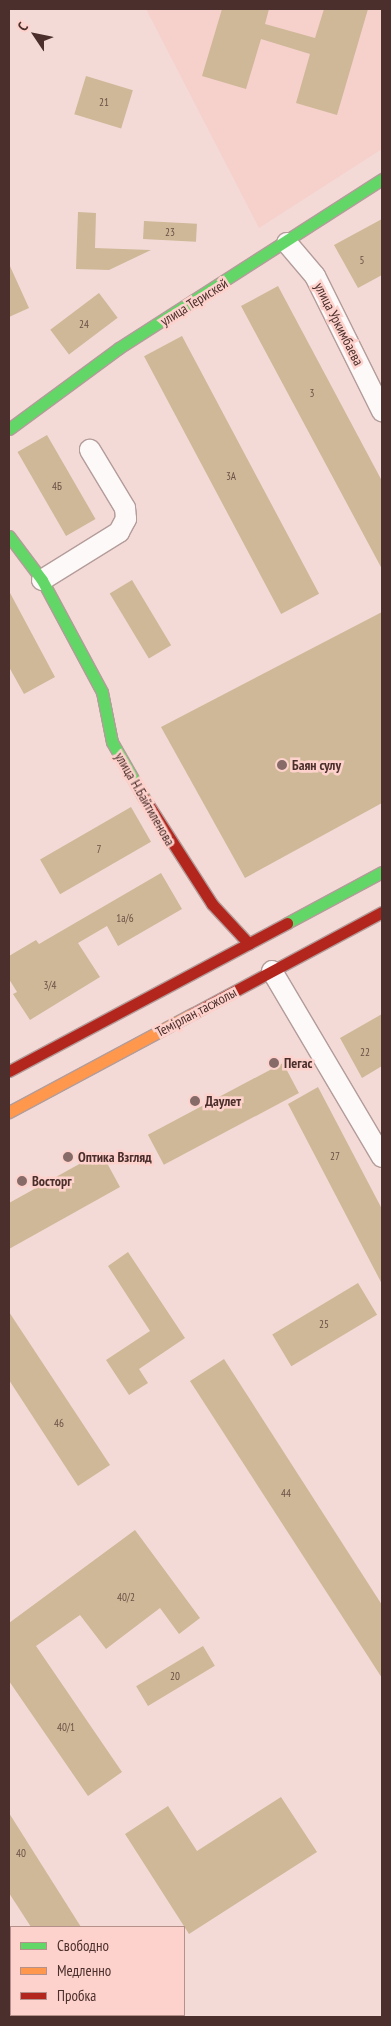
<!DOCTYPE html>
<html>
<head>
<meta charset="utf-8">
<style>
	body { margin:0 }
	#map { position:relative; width:391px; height:2026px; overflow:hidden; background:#f3dad7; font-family:"PT Sans Narrow",sans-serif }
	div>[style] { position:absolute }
	.built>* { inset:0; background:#f6d0cb }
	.building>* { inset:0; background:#ceb897; transform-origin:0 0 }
	.roads { filter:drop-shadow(1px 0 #b39c99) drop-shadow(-1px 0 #b39c99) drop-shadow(0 1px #b39c99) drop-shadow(0 -1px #b39c99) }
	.street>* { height:20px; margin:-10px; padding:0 10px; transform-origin:10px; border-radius:10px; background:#fdf9f9 }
	.fast>* { height:11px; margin:-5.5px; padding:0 5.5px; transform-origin:5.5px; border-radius:5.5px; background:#63d668 }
	.slow>* { height:11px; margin:-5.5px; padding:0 5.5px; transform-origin:5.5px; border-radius:5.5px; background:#ff974d }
	.jam>* { height:11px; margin:-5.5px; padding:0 5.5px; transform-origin:5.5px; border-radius:5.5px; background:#b3261e }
	.dots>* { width:14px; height:14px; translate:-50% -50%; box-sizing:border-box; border:2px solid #fed2cc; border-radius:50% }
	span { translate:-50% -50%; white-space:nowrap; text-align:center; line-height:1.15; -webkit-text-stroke:5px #fed2cc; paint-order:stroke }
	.number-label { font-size:11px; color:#6c5147 }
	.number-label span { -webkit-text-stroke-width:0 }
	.street-label { font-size:14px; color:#4b2f2c }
	.poi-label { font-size:14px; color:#4b2f2c; font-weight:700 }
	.left { translate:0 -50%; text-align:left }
	.frame { position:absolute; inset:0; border:10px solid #4b2f2c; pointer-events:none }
	.legend { position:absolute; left:10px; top:1926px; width:175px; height:90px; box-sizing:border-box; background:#fed2cc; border:1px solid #b6918c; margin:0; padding:6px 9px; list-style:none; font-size:15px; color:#4b2f2c }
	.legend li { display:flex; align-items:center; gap:10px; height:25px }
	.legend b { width:25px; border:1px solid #b6918c }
	.north { position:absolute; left:10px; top:10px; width:50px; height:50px; -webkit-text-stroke:4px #fed2cc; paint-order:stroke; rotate:304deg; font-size:14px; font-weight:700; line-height:20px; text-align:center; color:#4b2f2c }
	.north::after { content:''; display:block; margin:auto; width:18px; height:22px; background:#4b2f2c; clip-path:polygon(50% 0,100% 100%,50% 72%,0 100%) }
</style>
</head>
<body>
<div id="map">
	<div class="built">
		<i style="clip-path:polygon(146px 9px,382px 9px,382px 149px,259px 228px)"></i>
	</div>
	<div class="building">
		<i style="clip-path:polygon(222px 9px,269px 9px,265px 24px,315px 38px,324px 9px,368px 9px,337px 115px,296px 103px,310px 54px,261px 39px,246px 89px,202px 76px)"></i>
		<i style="left:86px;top:76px;width:49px;height:40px;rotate:17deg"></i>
		<i style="clip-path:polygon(78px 212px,96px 213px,95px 248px,151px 250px,109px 270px,76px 269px)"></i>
		<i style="clip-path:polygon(382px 219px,382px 275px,358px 288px,334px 245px)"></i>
		<i style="left:144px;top:221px;width:53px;height:18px;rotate:3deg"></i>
		<i style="clip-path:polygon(9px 264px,29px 308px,9px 317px)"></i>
		<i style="clip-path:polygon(278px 286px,382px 481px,382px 569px,241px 306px)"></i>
		<i style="left:99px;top:293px;width:31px;height:61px;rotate:53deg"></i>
		<i style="left:182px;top:336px;width:292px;height:43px;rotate:62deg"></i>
		<i style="left:47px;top:435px;width:97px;height:34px;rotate:60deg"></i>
		<i style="left:132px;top:580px;width:76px;height:26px;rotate:59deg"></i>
		<i style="clip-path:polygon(9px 591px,55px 677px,24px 694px,9px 667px)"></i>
		<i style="clip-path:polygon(382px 612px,382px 803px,245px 878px,161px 727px)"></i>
		<i style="left:131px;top:807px;width:40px;height:105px;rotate:60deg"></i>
		<i style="clip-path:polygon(161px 873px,182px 909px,118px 946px,107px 926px,78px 943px,100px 977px,30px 1020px,13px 994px,17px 992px,9px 979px,9px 956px,36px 940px,39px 944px)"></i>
		<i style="clip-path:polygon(382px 1014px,382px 1066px,362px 1078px,340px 1038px)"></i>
		<i style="left:283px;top:1063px;width:34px;height:153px;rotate:62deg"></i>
		<i style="clip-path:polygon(318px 1087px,382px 1209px,382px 1284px,288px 1104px)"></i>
		<i style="clip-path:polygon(101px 1152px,120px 1187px,9px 1249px,9px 1203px)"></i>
		<i style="clip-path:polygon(128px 1252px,185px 1338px,139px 1369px,148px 1383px,129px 1395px,106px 1360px,150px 1331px,108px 1266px)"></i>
		<i style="left:358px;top:1283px;width:37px;height:100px;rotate:59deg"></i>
		<i style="clip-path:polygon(9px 1312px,110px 1465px,78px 1486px,9px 1380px)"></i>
		<i style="clip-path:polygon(224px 1359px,382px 1605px,382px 1678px,190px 1381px)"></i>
		<i style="clip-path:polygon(135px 1530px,200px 1618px,179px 1634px,160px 1608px,106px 1649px,80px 1615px,36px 1646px,122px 1772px,88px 1796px,9px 1681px,9px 1623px)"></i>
		<i style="left:203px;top:1646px;width:23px;height:78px;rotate:59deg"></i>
		<i style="clip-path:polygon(281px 1797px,317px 1852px,189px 1934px,125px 1834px,168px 1806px,197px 1851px)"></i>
		<i style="clip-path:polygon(9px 1813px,81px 1927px,31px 1927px,9px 1893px)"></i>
	</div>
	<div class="roads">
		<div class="street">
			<i style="left:287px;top:243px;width:43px;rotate:49.7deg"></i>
			<i style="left:315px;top:276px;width:151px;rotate:63.6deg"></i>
			<i style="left:42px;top:580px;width:91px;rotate:-31.9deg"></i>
			<i style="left:119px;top:532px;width:15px;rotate:-62deg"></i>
			<i style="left:126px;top:519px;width:11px;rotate:-95deg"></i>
			<i style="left:125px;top:508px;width:68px;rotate:-121.1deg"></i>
			<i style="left:272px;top:971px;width:216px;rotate:59.4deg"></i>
		</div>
		<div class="fast">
			<i style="left:9px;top:429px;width:137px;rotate:-36.4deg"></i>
			<i style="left:119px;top:348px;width:313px;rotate:-32.7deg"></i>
			<i style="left:9px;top:536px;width:55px;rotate:53.1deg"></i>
			<i style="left:42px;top:580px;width:127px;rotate:61.8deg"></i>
			<i style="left:102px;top:692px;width:51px;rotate:78.7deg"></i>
			<i style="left:112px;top:742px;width:64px;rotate:60.3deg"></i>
			<i style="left:287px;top:923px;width:108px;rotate:-28.2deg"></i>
		</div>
		<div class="slow">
			<i style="left:9px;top:1112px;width:208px;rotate:-28.2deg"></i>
		</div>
		<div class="jam">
			<i style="left:144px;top:798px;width:126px;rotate:57.3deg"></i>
			<i style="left:212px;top:904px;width:54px;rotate:47.2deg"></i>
			<i style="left:192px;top:1014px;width:216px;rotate:-28.2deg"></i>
			<i style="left:9px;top:1071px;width:315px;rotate:-28deg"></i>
		</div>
	</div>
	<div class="dots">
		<i style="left:282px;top:765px;background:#866b68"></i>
		<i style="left:274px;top:1063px;background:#866b68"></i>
		<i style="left:195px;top:1101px;background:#866b68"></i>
		<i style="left:68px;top:1157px;background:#866b68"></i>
		<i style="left:22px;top:1181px;background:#866b68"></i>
	</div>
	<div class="number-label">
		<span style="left:104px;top:102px">21</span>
		<span style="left:170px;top:232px">23</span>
		<span style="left:362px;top:260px">5</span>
		<span style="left:84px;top:324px">24</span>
		<span style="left:312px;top:393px">3</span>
		<span style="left:231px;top:476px">3А</span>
		<span style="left:57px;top:486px">4Б</span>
		<span style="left:99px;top:849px">7</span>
		<span style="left:125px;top:918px">1а/6</span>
		<span style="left:50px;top:985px">3/4</span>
		<span style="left:365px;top:1052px">22</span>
		<span style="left:335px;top:1156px">27</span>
		<span style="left:324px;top:1324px">25</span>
		<span style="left:59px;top:1423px">46</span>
		<span style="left:286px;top:1493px">44</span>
		<span style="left:126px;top:1597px">40/2</span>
		<span style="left:175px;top:1676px">20</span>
		<span style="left:66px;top:1727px">40/1</span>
		<span style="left:21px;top:1853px">40</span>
	</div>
	<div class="street-label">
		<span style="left:194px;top:302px;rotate:-32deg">улица Терискей</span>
		<span style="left:339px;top:324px;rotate:63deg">улица Уркимбаева</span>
		<span style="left:145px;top:799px;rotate:60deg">улица Н.Байтиленова</span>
		<span style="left:196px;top:1012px;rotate:-28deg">Темірлан тасжолы</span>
	</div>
	<div class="poi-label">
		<span class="left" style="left:292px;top:765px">Баян сулу</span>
		<span class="left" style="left:284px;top:1063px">Пегас</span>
		<span class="left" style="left:205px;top:1101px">Даулет</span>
		<span class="left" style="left:78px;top:1157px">Оптика Взгляд</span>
		<span class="left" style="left:32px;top:1181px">Восторг</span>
	</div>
	<div class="frame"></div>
	<ul class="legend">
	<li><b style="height:6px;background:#63d668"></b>Свободно</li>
	<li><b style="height:6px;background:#ff974d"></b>Медленно</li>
	<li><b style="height:6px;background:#b3261e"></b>Пробка</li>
	</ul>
	<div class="north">С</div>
</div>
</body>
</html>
